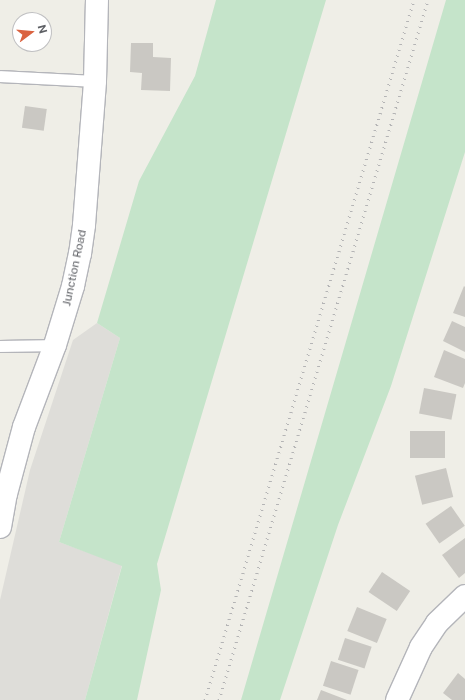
<!DOCTYPE html>
<html>
<head>
<meta charset="utf-8">
<style>
	body { margin:0 }
	#map { position:relative; width:465px; height:700px; overflow:hidden; background:#efeee7; font-family:"Public Sans",sans-serif }
	div>[style] { position:absolute }
	.industrial>* { inset:0; background:#deddd9 }
	.green>* { inset:0; background:#c5e4ca }
	.building>* { inset:0; background:#cac8c3; transform-origin:0 0 }
	.roads { filter:drop-shadow(1px 0 #b4b5ba) drop-shadow(-1px 0 #b4b5ba) drop-shadow(0 1px #b4b5ba) drop-shadow(0 -1px #b4b5ba) }
	.lane>* { height:11px; margin:-5.5px; padding:0 5.5px; transform-origin:5.5px; border-radius:5.5px; background:#fff }
	.street>* { height:22px; margin:-11px; padding:0 11px; transform-origin:11px; border-radius:11px; background:#fff }
	.rail>* { height:3px; margin-top:-1.5px; transform-origin:0; background:repeating-linear-gradient(90deg,#b4b4b5 0 1px,transparent 0 6px) }
	span { translate:-50% -50%; white-space:nowrap; text-align:center; line-height:1.15; -webkit-text-stroke:4px #fff; paint-order:stroke }
	.street-label { font-size:12px; color:#5e6065 }
	.north { position:absolute; left:12px; top:12px; width:40px; height:40px; box-sizing:border-box; background:#fff; border:1px solid #bfbfc1; border-radius:50%; rotate:74deg; font-size:11px; font-weight:700; line-height:16px; text-align:center; color:#5e6065 }
	.north::after { content:''; display:block; margin:auto; width:14px; height:18px; background:#da6341; clip-path:polygon(50% 0,100% 100%,50% 72%,0 100%) }
</style>
</head>
<body>
<div id="map">
	<div class="industrial">
		<i style="clip-path:polygon(97px 323px,120px 338px,59px 542px,122px 565px,85px 700px,0 700px,0 600px,30px 470px,73px 340px)"></i>
	</div>
	<div class="green">
		<i style="clip-path:polygon(216px 0,326px 0,157px 564px,161px 590px,137px 700px,85px 700px,122px 566px,59px 542px,120px 338px,97px 323px,139px 181px,195px 76px)"></i>
		<i style="clip-path:polygon(446px 0,465px 0,465px 152px,391px 386px,338px 525px,280px 700px,241px 700px)"></i>
	</div>
	<div class="building">
		<i style="clip-path:polygon(131px 43px,153px 43px,153px 57px,171px 58px,170px 91px,141px 90px,142px 73px,130px 72px)"></i>
		<i style="left:25px;top:106px;width:22px;height:22px;rotate:8deg"></i>
		<i style="clip-path:polygon(464px 286px,465px 287px,465px 317px,453px 313px)"></i>
		<i style="clip-path:polygon(452px 321px,465px 327px,465px 352px,443px 341px)"></i>
		<i style="clip-path:polygon(444px 350px,465px 359px,465px 383px,463px 388px,434px 377px)"></i>
		<i style="left:424px;top:388px;width:33px;height:26px;rotate:11deg"></i>
		<i style="left:410px;top:431px;width:35px;height:27px"></i>
		<i style="left:446px;top:468px;width:30px;height:32px;rotate:76deg"></i>
		<i style="left:451px;top:506px;width:24px;height:31px;rotate:55deg"></i>
		<i style="clip-path:polygon(465px 538px,465px 573px,459px 578px,442px 555px)"></i>
		<i style="left:382px;top:572px;width:34px;height:24px;rotate:34deg"></i>
		<i style="left:357px;top:607px;width:32px;height:26px;rotate:22deg"></i>
		<i style="left:345px;top:638px;width:28px;height:23px;rotate:18deg"></i>
		<i style="left:331px;top:661px;width:29px;height:26px;rotate:18deg"></i>
		<i style="clip-path:polygon(458px 673px,465px 679px,465px 700px,452px 700px,443px 693px)"></i>
		<i style="clip-path:polygon(321px 690px,347px 700px,317px 700px)"></i>
	</div>
	<div class="roads">
		<div class="lane">
			<i style="left:0;top:76px;width:95px;rotate:3deg"></i>
			<i style="left:0;top:346px;width:55px;rotate:-1deg"></i>
		</div>
		<div class="street">
			<i style="left:0;top:527px;width:34px;rotate:-80deg"></i>
			<i style="left:6px;top:494px;width:69px;rotate:-75deg"></i>
			<i style="left:24px;top:427px;width:88px;rotate:-69.3deg"></i>
			<i style="left:55px;top:345px;width:62px;rotate:-73deg"></i>
			<i style="left:73px;top:286px;width:33px;rotate:-78deg"></i>
			<i style="left:80px;top:254px;width:29px;rotate:-82deg"></i>
			<i style="left:84px;top:225px;width:144px;rotate:-85.6deg"></i>
			<i style="left:95px;top:81px;width:81px;rotate:-88.6deg"></i>
			<i style="left:397px;top:700px;width:58px;rotate:-65.6deg"></i>
			<i style="left:421px;top:647px;width:29px;rotate:-56deg"></i>
			<i style="left:437px;top:623px;width:39px;rotate:-44deg"></i>
		</div>
	</div>
	<div class="rail">
		<i style="left:205px;top:700px;width:731px;rotate:-73.38deg"></i>
		<i style="left:219px;top:700px;width:731px;rotate:-73.38deg"></i>
	</div>
	<div class="street-label">
		<span style="left:75px;top:268px;rotate:-78deg">Junction Road</span>
	</div>
	<div class="north">N</div>
</div>
</body>
</html>
